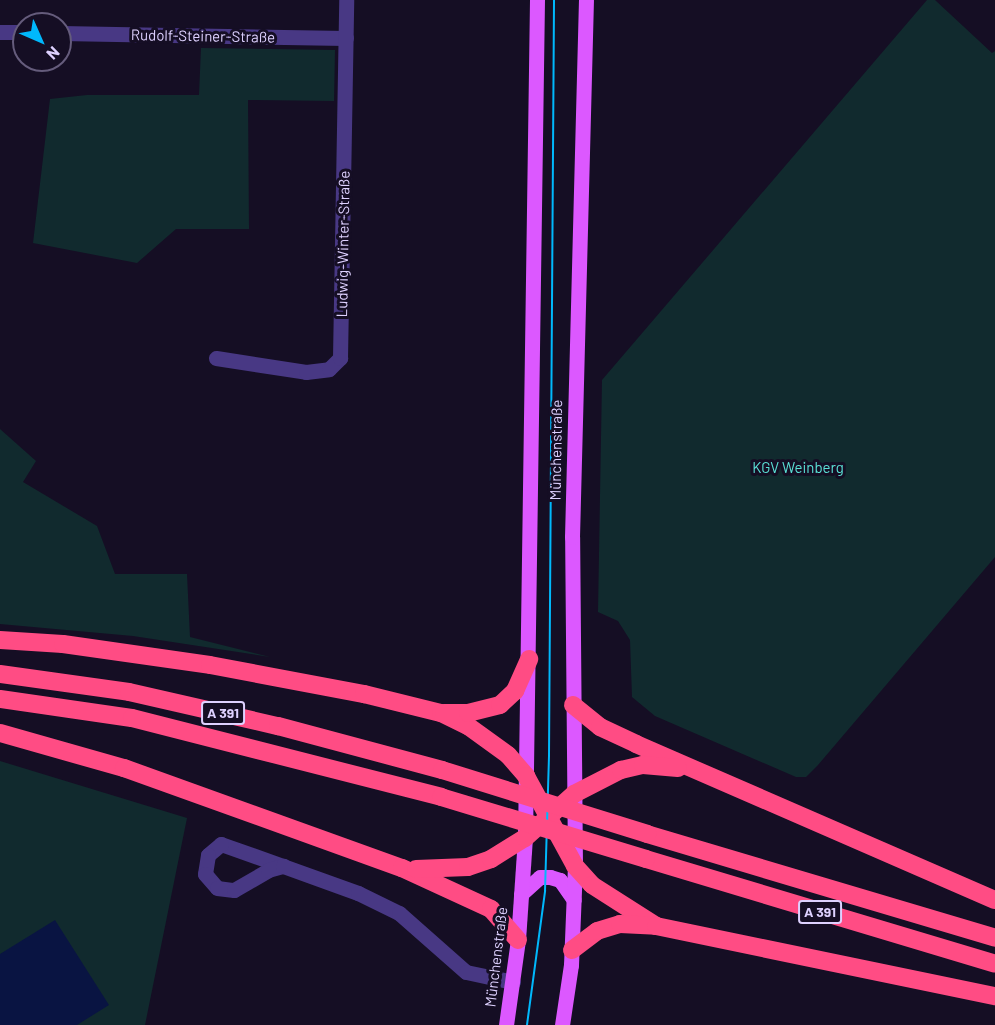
<!DOCTYPE html>
<html>
<head>
<meta charset="utf-8">
<style>
	body { margin:0 }
	#map { position:relative; width:995px; height:1025px; overflow:hidden; background:#150e24; font-family:Barlow,sans-serif }
	div>[style] { position:absolute }
	.green>* { inset:0; background:#112a2e }
	.water>* { inset:0; background:#091442 }
	.minor>* { height:15px; margin:-7.5px; padding:0 7.5px; transform-origin:7.5px; border-radius:7.5px; background:#483884 }
	.major>* { height:15px; margin:-7.5px; padding:0 7.5px; transform-origin:7.5px; border-radius:7.5px; background:#dc58ff }
	.highway>* { height:18px; margin:-9px; padding:0 9px; transform-origin:9px; border-radius:9px; background:#ff4c84 }
	.tram>* { height:1.5px; margin:-0.75px; padding:0 0.75px; transform-origin:0.75px; border-radius:0.75px; background:#00b8fc }
	.highway-bridge>* { height:18px; margin:-9px; padding:0 9px; transform-origin:9px; border-radius:9px; background:#ff4c84 }
	span { translate:-50% -50%; white-space:nowrap; text-align:center; line-height:1.15; -webkit-text-stroke:6px #150e24; paint-order:stroke }
	.shield-label span { padding:2px 4px; background:#150e24; border:2px solid; border-radius:4px; -webkit-text-stroke-width:0 }
	.shield-label { font-size:14px; color:#ded1ff; font-weight:700 }
	.street-label { font-size:15px; color:#ded1ff }
	.park-label { font-size:15px; color:#5be1d6 }
	.north { position:absolute; left:12px; top:12px; width:60px; height:60px; box-sizing:border-box; background:#150e24; border:2px solid #655c7c; border-radius:50%; rotate:135deg; font-size:16px; font-weight:700; line-height:24px; text-align:center; color:#ded1ff }
	.north::after { content:''; display:block; margin:auto; width:21px; height:27px; background:#00b8fc; clip-path:polygon(50% 0,100% 100%,50% 72%,0 100%) }
</style>
</head>
<body>
<div id="map">
	<div class="green">
		<i style="clip-path:polygon(927px 0,935px 0,992px 53px,995px 51px,995px 557px,818px 765px,806px 777px,796px 777px,655px 716px,632px 697px,630px 640px,618px 621px,598px 612px,602px 380px)"></i>
		<i style="clip-path:polygon(201px 48px,335px 50px,334px 101px,248px 100px,249px 229px,176px 229px,137px 263px,33px 243px,50px 99px,87px 95px,199px 95px)"></i>
		<i style="clip-path:polygon(0 429px,36px 461px,23px 482px,97px 526px,115px 574px,187px 574px,190px 637px,270px 657px,133px 636px,0 624px)"></i>
		<i style="clip-path:polygon(0 761px,187px 818px,145px 1025px,0 1025px)"></i>
	</div>
	<div class="water">
		<i style="clip-path:polygon(55px 920px,109px 1005px,77px 1025px,0 1025px,0 954px)"></i>
	</div>
	<div class="minor">
		<i style="left:0;top:32px;width:24px"></i>
		<i style="left:60px;top:33px;width:286px;rotate:1deg"></i>
		<i style="left:216px;top:358px;width:91px;rotate:8.8deg"></i>
		<i style="left:306px;top:372px;width:23px;rotate:-7deg"></i>
		<i style="left:329px;top:369px;width:16px;rotate:-45deg"></i>
		<i style="left:340px;top:358px;width:358px;rotate:-89deg"></i>
		<i style="left:283px;top:866px;width:66px;rotate:-160.5deg"></i>
		<i style="left:221px;top:844px;width:17px;rotate:140deg"></i>
		<i style="left:208px;top:855px;width:19px;rotate:99deg"></i>
		<i style="left:205px;top:874px;width:18px;rotate:49deg"></i>
		<i style="left:217px;top:888px;width:17px;rotate:7deg"></i>
		<i style="left:234px;top:890px;width:39px;rotate:-30deg"></i>
		<i style="left:268px;top:870px;width:16px;rotate:-15deg"></i>
		<i style="left:283px;top:866px;width:80px;rotate:19.8deg"></i>
		<i style="left:358px;top:893px;width:46px;rotate:26deg"></i>
		<i style="left:399px;top:913px;width:89px;rotate:41.4deg"></i>
		<i style="left:466px;top:972px;width:48px;rotate:12deg"></i>
	</div>
	<div class="major">
		<i style="left:521px;top:894px;width:25px;rotate:-42deg"></i>
		<i style="left:540px;top:877px;width:10px"></i>
		<i style="left:550px;top:877px;width:10px;rotate:17deg"></i>
		<i style="left:560px;top:880px;width:24px;rotate:55deg"></i>
		<i style="left:506px;top:1025px;width:86px;rotate:-82deg"></i>
		<i style="left:518px;top:940px;width:102px;rotate:-86.1deg"></i>
		<i style="left:525px;top:838px;width:838px;rotate:-89.18deg"></i>
		<i style="left:562px;top:1025px;width:61px;rotate:-81.5deg"></i>
		<i style="left:571px;top:965px;width:99px;rotate:-87.7deg"></i>
		<i style="left:575px;top:866px;width:329px;rotate:-90.5deg"></i>
		<i style="left:572px;top:537px;width:537px;rotate:-88.51deg"></i>
	</div>
	<div class="highway">
		<i style="left:0;top:640px;width:63px;rotate:3.6deg"></i>
		<i style="left:63px;top:644px;width:148px;rotate:8.1deg"></i>
		<i style="left:210px;top:665px;width:157px;rotate:10.7deg"></i>
		<i style="left:364px;top:694px;width:79px;rotate:13.9deg"></i>
		<i style="left:441px;top:713px;width:30px;rotate:26deg"></i>
		<i style="left:468px;top:726px;width:49px;rotate:35.9deg"></i>
		<i style="left:508px;top:755px;width:28px;rotate:49deg"></i>
		<i style="left:526px;top:776px;width:102px;rotate:61.4deg"></i>
		<i style="left:575px;top:866px;width:25px;rotate:48deg"></i>
		<i style="left:592px;top:885px;width:76px;rotate:32.6deg"></i>
		<i style="left:0;top:674px;width:130px;rotate:7.9deg"></i>
		<i style="left:129px;top:692px;width:153px;rotate:12.9deg"></i>
		<i style="left:278px;top:726px;width:170px;rotate:15deg"></i>
		<i style="left:0;top:699px;width:133px;rotate:8.2deg"></i>
		<i style="left:132px;top:718px;width:319px;rotate:14.3deg"></i>
		<i style="left:573px;top:705px;width:35px;rotate:39deg"></i>
		<i style="left:600px;top:727px;width:40px;rotate:25deg"></i>
		<i style="left:636px;top:744px;width:391px;rotate:23.5deg"></i>
		<i style="left:444px;top:713px;width:24px"></i>
		<i style="left:468px;top:713px;width:33px;rotate:-14deg"></i>
		<i style="left:500px;top:705px;width:21px;rotate:-43deg"></i>
		<i style="left:515px;top:691px;width:35px;rotate:-66deg"></i>
		<i style="left:0;top:733px;width:129px;rotate:15.8deg"></i>
		<i style="left:124px;top:768px;width:295px;rotate:19.8deg"></i>
		<i style="left:402px;top:868px;width:98px;rotate:24.7deg"></i>
		<i style="left:491px;top:909px;width:41px;rotate:48.9deg"></i>
		<i style="left:647px;top:834px;width:363px;rotate:16.6deg"></i>
		<i style="left:646px;top:859px;width:364px;rotate:16.7deg"></i>
		<i style="left:416px;top:869px;width:52px;rotate:-2.2deg"></i>
		<i style="left:468px;top:867px;width:24px;rotate:-19deg"></i>
		<i style="left:491px;top:859px;width:40px;rotate:-32deg"></i>
		<i style="left:525px;top:838px;width:66px;rotate:-41.9deg"></i>
		<i style="left:574px;top:794px;width:53px;rotate:-27.1deg"></i>
		<i style="left:621px;top:770px;width:23px;rotate:-13deg"></i>
		<i style="left:643px;top:765px;width:35px;rotate:5deg"></i>
		<i style="left:572px;top:950px;width:31px;rotate:-37deg"></i>
		<i style="left:597px;top:931px;width:24px;rotate:-17deg"></i>
		<i style="left:620px;top:924px;width:36px;rotate:3deg"></i>
		<i style="left:656px;top:926px;width:346px;rotate:11.7deg"></i>
	</div>
	<div class="tram">
		<i style="left:527px;top:1025px;width:135px;rotate:-82.3deg"></i>
		<i style="left:545px;top:891px;width:135px;rotate:-88.3deg"></i>
		<i style="left:549px;top:756px;width:756px;rotate:-89.62deg"></i>
	</div>
	<div class="highway-bridge">
		<i style="left:442px;top:770px;width:215px;rotate:17.3deg"></i>
		<i style="left:441px;top:797px;width:214px;rotate:16.8deg"></i>
	</div>
	<div class="shield-label">
		<span style="left:223px;top:713px">A 391</span>
		<span style="left:820px;top:912px">A 391</span>
	</div>
	<div class="street-label">
		<span style="left:203px;top:36px;rotate:1deg">Rudolf-Steiner-Straße</span>
		<span style="left:343px;top:244px;rotate:-89deg">Ludwig-Winter-Straße</span>
		<span style="left:556px;top:450px;rotate:-89deg">Münchenstraße</span>
		<span style="left:496px;top:957px;rotate:-83deg">Münchenstraße</span>
	</div>
	<div class="park-label">
		<span style="left:798px;top:468px">KGV Weinberg</span>
	</div>
	<div class="north">N</div>
</div>
</body>
</html>
